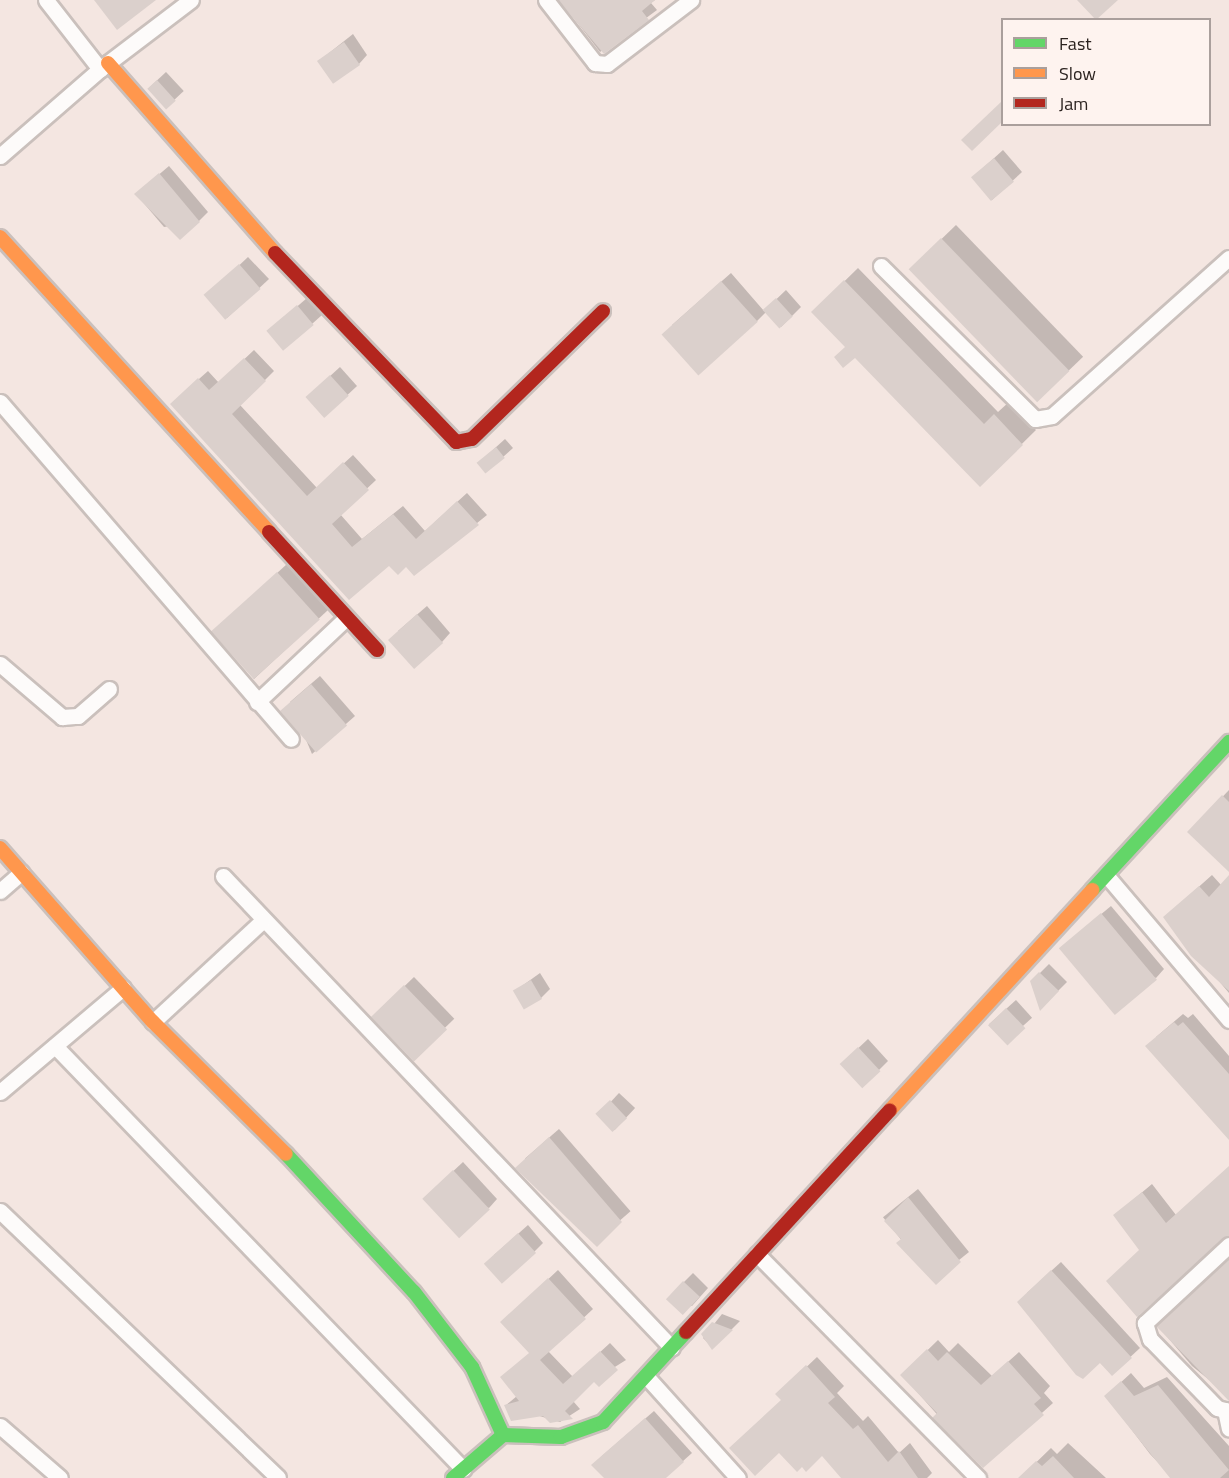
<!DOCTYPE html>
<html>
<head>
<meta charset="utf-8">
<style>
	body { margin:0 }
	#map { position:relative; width:1229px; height:1478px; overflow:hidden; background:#f4e6e1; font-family:"Titillium Web",sans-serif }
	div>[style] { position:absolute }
	.shadow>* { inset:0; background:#0003; transform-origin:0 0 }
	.building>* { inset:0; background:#dbd0cc; transform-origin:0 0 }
	.roads { filter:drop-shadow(2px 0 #cac0bc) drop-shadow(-2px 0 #cac0bc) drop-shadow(0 2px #cac0bc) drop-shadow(0 -2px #cac0bc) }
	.street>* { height:15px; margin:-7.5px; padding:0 7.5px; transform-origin:7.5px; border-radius:7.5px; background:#fdfbfa }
	.fast>* { height:14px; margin:-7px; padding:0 7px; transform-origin:7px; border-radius:7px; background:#63d668 }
	.slow>* { height:14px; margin:-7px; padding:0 7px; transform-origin:7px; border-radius:7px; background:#ff974d }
	.jam>* { height:14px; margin:-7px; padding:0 7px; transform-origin:7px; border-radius:7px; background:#b3261e }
	span { translate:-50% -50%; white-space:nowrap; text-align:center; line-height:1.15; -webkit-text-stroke:4.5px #fef3ef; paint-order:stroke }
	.legend { position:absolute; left:1001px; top:18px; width:210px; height:108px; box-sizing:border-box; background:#fef3ef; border:2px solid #aa9f9c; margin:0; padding:8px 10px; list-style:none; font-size:18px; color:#2b221f }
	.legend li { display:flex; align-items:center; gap:12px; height:30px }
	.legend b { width:30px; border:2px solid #aa9f9c }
</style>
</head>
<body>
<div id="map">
	<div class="shadow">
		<i style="clip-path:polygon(560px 0,655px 0,651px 3px,657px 10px,600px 52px)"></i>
		<i style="clip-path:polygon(353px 34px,367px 55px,359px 64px,319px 61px)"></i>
		<i style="left:166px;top:72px;width:26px;height:23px;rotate:47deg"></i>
		<i style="clip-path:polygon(1003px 150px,1022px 172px,992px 200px,982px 169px)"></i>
		<i style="clip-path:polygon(169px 166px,208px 212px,199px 221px,164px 227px,136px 194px)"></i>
		<i style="left:956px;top:225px;width:183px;height:64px;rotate:46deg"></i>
		<i style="clip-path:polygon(248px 257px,269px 279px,227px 318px,216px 287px)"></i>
		<i style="clip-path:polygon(858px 268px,998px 412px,1009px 402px,1036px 430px,980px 485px,813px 312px)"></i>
		<i style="clip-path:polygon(731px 273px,764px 311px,786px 290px,801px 307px,781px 327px,767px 311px,757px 321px,672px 325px)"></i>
		<i style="clip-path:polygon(307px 298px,322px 315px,284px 349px,278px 323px)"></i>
		<i style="clip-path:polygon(254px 350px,274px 371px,240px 405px,317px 488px,353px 455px,376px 480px,340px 514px,362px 539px,403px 506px,425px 531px,467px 493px,487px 515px,414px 574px,406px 565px,389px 564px,349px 598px,181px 395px,208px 371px,219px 383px)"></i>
		<i style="clip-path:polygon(340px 367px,357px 386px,325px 416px,317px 388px)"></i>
		<i style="left:505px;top:439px;width:12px;height:35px;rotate:48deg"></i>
		<i style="clip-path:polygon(287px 564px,328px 610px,254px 679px,222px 623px)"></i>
		<i style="clip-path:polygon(427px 606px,450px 633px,442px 642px,398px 631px)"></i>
		<i style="clip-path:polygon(320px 676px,355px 716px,312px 754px,290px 702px)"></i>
		<i style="clip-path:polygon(1229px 790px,1229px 870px,1189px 832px)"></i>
		<i style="clip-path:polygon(1212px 875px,1222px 886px,1229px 878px,1229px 993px,1165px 917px)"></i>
		<i style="clip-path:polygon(1111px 906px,1164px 969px,1156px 978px,1070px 940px)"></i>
		<i style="clip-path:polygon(1049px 964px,1067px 982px,1041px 1008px,1032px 981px)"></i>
		<i style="clip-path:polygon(540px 973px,550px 989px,541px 998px,515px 991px)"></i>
		<i style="left:414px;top:977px;width:58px;height:57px;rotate:46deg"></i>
		<i style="left:1016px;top:1000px;width:24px;height:36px;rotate:48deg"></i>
		<i style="clip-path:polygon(1183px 1014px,1188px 1018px,1193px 1014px,1229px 1056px,1229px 1139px,1156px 1037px)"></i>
		<i style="clip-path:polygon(868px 1039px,888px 1061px,879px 1070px,850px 1056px)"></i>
		<i style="left:619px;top:1093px;width:22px;height:30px;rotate:43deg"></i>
		<i style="left:559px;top:1129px;width:109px;height:45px;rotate:49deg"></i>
		<i style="clip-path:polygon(463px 1162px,497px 1199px,489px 1208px,433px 1190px)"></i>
		<i style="clip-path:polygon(1229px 1168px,1229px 1236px,1141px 1249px,1115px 1215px,1152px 1184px,1176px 1215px)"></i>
		<i style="left:918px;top:1189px;width:81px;height:45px;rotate:51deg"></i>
		<i style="clip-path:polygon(528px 1225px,543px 1243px,534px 1252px,494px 1255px)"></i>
		<i style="clip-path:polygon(1229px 1260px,1229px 1396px,1192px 1366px,1158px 1326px)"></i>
		<i style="clip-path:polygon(1061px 1262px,1140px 1348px,1112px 1374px,1027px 1293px)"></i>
		<i style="clip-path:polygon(558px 1270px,593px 1309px,548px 1351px,573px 1377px,610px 1343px,626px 1360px,594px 1380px,573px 1401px,580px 1409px,560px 1422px,505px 1406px,517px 1396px,530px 1353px,511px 1314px)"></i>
		<i style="clip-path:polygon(693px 1273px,708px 1288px,692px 1306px,667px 1299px)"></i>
		<i style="clip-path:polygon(722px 1314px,740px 1321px,713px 1348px,703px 1338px)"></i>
		<i style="clip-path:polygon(938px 1340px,949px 1352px,958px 1343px,992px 1376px,1019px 1352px,1050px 1386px,1044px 1393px,1053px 1403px,983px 1466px,902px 1375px)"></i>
		<i style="clip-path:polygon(817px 1357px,844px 1386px,837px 1393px,863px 1421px,868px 1416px,899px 1453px,910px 1443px,932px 1473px,927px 1478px,842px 1478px,778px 1394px)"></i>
		<i style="clip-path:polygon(1131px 1373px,1144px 1388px,1167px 1377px,1229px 1446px,1229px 1478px,1173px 1478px,1150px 1454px,1106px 1396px)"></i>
		<i style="clip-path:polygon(654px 1411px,692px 1453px,664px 1478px,606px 1478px,602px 1456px)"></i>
		<i style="clip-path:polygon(1068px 1443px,1106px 1478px,1020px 1478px,1051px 1448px,1057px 1454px)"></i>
	</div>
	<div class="building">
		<i style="clip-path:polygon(94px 0,156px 0,117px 30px)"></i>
		<i style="clip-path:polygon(558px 0,655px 0,642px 11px,649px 20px,604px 54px)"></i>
		<i style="clip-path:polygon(1077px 0,1118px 0,1096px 20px)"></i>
		<i style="left:344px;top:42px;width:28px;height:33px;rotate:55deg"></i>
		<i style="left:157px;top:80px;width:28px;height:13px;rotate:48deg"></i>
		<i style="clip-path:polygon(1002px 101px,1002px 122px,972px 151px,961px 140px)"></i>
		<i style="left:994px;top:158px;width:31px;height:30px;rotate:50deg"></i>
		<i style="clip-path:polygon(159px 173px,200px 222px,180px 240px,134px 194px)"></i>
		<i style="left:941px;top:238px;width:185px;height:45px;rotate:46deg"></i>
		<i style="left:239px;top:264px;width:33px;height:47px;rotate:49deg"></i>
		<i style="clip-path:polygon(844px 280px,984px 424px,994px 414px,1023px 445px,980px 487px,855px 358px,843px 368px,834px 357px,845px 347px,811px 312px)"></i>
		<i style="left:721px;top:281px;width:55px;height:80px;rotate:48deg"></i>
		<i style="left:776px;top:298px;width:25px;height:18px;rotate:48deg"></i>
		<i style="left:297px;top:305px;width:26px;height:40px;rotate:50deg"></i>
		<i style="clip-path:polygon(244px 358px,266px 381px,232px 414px,307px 496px,343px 462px,369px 490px,332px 524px,352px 547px,393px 514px,416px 539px,457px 501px,479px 525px,414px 576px,406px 567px,398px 575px,389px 566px,349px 600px,170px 404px,198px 378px,209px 390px)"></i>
		<i style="left:330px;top:375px;width:28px;height:33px;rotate:48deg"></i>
		<i style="left:496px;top:447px;width:14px;height:25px;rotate:51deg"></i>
		<i style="left:277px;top:572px;width:64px;height:89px;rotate:48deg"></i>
		<i style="left:417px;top:614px;width:39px;height:39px;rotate:48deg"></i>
		<i style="left:311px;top:684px;width:55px;height:41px;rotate:49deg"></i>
		<i style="clip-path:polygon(1222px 795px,1229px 802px,1229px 872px,1187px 832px)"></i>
		<i style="clip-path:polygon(1229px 875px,1229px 991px,1191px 956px,1163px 917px,1199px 886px,1209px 897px)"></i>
		<i style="left:1101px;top:913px;width:87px;height:55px;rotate:50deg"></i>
		<i style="clip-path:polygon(1039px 972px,1059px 991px,1040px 1011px,1030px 981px)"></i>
		<i style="left:531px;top:980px;width:22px;height:21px;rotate:60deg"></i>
		<i style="left:404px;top:985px;width:62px;height:46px;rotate:46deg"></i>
		<i style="left:1006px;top:1008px;width:28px;height:25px;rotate:46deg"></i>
		<i style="clip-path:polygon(1174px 1022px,1178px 1026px,1183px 1022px,1229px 1074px,1229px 1140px,1145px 1046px)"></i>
		<i style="left:858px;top:1047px;width:33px;height:25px;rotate:47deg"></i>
		<i style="left:610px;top:1100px;width:25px;height:20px;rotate:47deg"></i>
		<i style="clip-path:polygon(549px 1137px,622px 1222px,597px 1247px,515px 1168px)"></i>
		<i style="clip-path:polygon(1229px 1166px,1229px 1236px,1137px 1317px,1106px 1281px,1139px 1250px,1113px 1215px,1142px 1192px,1166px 1223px)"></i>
		<i style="left:453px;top:1170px;width:54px;height:42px;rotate:47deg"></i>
		<i style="clip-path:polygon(908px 1197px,961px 1262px,936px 1285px,896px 1243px,901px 1239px,884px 1221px)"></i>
		<i style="left:518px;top:1233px;width:27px;height:46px;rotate:48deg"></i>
		<i style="clip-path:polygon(1229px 1258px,1229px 1401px,1156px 1326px)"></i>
		<i style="clip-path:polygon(1051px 1270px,1132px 1358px,1112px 1376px,1100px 1363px,1083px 1379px,1076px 1375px,1017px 1302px)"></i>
		<i style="clip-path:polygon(548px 1278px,586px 1319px,540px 1360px,563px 1384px,600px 1351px,618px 1370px,599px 1387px,594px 1382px,565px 1411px,573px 1419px,550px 1423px,543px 1416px,511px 1421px,504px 1405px,519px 1401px,500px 1377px,529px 1353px,500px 1322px)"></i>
		<i style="left:683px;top:1281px;width:23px;height:25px;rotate:43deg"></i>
		<i style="clip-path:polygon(712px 1322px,733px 1330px,712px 1350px,701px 1334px)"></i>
		<i style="clip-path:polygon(927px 1349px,938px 1361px,947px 1352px,981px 1385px,1008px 1361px,1041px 1398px,1034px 1404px,1044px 1415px,983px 1468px,932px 1418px,937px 1413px,900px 1375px)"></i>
		<i style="clip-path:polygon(806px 1365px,835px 1397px,828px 1403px,853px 1429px,858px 1425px,888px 1462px,899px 1451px,918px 1478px,841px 1478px,822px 1456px,806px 1472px,802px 1467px,797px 1472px,779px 1453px,755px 1476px,729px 1448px,781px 1400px,775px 1394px)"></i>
		<i style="clip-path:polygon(1121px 1381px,1134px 1396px,1158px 1385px,1229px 1470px,1220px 1478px,1170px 1478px,1104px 1396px)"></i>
		<i style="clip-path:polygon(645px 1418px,684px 1462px,666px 1478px,604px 1478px,591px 1465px)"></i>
		<i style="clip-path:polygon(1053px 1456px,1074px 1478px,1018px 1478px,1036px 1461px,1042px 1466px)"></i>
	</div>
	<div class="roads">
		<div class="street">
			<i style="left:46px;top:0;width:88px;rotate:52deg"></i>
			<i style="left:546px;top:0;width:80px;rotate:52.1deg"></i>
			<i style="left:595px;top:63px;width:12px;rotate:5deg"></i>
			<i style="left:607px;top:64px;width:106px;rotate:-37.3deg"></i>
			<i style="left:0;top:156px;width:133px;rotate:-41deg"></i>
			<i style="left:100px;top:69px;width:114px;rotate:-37.2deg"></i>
			<i style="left:881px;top:266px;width:217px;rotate:44.8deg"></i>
			<i style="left:1035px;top:419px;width:17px;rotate:-10deg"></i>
			<i style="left:1052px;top:416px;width:237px;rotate:-41.8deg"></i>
			<i style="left:0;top:402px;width:445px;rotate:49.2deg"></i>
			<i style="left:0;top:664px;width:82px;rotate:40.5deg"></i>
			<i style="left:62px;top:717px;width:16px;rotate:-4deg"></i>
			<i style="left:78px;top:716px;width:41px;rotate:-41.1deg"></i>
			<i style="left:257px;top:702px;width:122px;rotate:-43.3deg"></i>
			<i style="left:223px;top:876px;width:651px;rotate:46.43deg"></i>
			<i style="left:1107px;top:876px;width:189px;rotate:49.7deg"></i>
			<i style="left:0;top:891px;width:28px;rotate:-41deg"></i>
			<i style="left:153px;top:1022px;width:149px;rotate:-42.8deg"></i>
			<i style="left:55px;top:1046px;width:588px;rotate:46.03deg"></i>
			<i style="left:0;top:1092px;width:161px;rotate:-40.2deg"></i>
			<i style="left:0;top:1211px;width:385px;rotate:43.8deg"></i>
			<i style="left:1229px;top:1245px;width:115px;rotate:137.1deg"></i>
			<i style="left:1145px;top:1323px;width:17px;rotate:73deg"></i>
			<i style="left:1150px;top:1339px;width:96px;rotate:45.8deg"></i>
			<i style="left:1217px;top:1408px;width:12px;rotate:14deg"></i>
			<i style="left:757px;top:1254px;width:315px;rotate:45.4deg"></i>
			<i style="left:646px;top:1376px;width:137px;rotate:48deg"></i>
			<i style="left:1225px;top:1410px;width:19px;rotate:78deg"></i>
			<i style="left:0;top:1426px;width:79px;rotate:40.9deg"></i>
		</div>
		<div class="fast">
			<i style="left:1092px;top:890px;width:202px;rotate:-47.2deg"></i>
			<i style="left:286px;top:1154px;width:188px;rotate:47.2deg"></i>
			<i style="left:414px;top:1292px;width:95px;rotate:52.3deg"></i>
			<i style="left:472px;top:1367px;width:75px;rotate:65.5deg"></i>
			<i style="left:453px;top:1478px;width:66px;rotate:-40.7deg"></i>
			<i style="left:503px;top:1435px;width:58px;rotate:2deg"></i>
			<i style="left:561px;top:1437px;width:45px;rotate:-19.7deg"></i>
			<i style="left:603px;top:1422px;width:122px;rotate:-47.3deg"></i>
		</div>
		<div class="slow">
			<i style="left:108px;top:63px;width:253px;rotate:48.7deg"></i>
			<i style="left:0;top:237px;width:399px;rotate:47.6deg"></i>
			<i style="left:0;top:848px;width:232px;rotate:48.7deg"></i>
			<i style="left:153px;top:1022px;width:187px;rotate:44.8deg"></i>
			<i style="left:890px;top:1110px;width:299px;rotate:-47.4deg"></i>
		</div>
		<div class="jam">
			<i style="left:275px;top:253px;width:262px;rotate:46.2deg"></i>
			<i style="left:456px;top:442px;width:16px;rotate:-11deg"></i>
			<i style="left:472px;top:439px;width:183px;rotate:-44.3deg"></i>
			<i style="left:269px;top:532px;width:160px;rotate:47.5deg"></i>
			<i style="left:686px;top:1332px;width:301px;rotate:-47.4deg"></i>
		</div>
	</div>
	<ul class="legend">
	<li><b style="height:8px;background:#63d668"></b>Fast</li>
	<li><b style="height:8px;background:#ff974d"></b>Slow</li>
	<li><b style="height:8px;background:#b3261e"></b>Jam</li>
	</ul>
</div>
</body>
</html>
